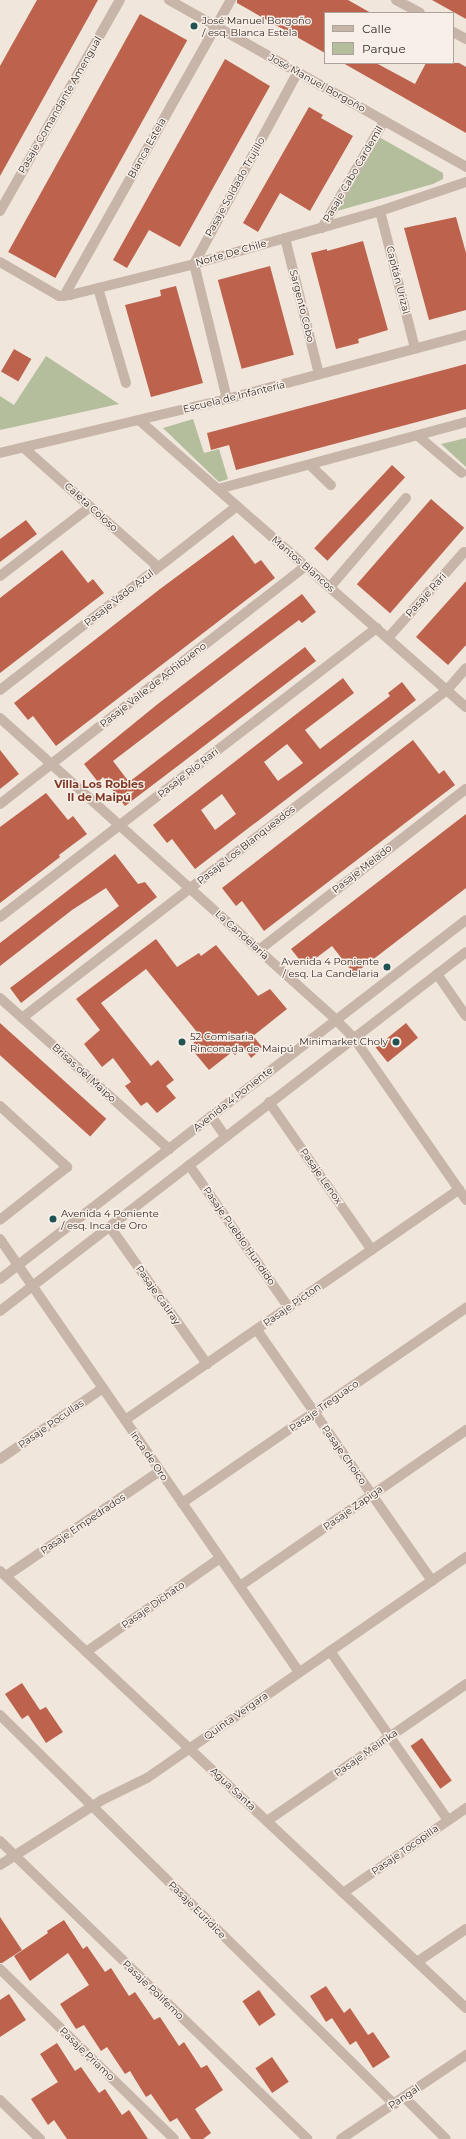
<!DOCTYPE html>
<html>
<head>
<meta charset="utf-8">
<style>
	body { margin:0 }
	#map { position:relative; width:466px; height:2139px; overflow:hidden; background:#f0e6dc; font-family:Montserrat,sans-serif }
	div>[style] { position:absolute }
	.green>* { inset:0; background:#b4be9d }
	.building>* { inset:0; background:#bd634d; transform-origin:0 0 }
	.minor>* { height:10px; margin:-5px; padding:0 5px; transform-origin:5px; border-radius:5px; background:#c7b5a9 }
	.dots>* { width:11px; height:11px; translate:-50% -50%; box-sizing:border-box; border:2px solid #f8f0e8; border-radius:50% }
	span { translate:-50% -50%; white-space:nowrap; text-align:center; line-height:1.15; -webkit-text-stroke:3px #f8f0e8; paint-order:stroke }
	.poi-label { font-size:10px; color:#352c28 }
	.left { translate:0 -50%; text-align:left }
	.right { translate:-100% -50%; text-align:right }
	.street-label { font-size:10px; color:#352c28 }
	.neighbourhood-label { font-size:11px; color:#7e3827; font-weight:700 }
	.legend { position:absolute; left:324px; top:12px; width:130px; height:52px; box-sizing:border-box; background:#f8f0e8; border:1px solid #aaa29b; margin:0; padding:5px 7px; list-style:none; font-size:12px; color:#352c28 }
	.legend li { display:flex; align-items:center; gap:8px; height:20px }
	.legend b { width:20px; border:1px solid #aaa29b }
</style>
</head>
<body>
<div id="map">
	<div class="green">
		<i style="clip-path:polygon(379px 137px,443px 173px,443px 179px,433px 184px,337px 211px)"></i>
		<i style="clip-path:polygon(46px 356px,119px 404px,0 430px,0 396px,14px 405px)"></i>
		<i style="clip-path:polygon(193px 419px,204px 453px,219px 449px,228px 479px,219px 482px,163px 428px)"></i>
		<i style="clip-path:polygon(466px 438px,466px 467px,441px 444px)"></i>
	</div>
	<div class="building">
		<i style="clip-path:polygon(37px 0,98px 0,0 176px,0 66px)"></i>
		<i style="clip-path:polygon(237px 0,348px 0,371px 13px,325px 13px,325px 53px,237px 3px)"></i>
		<i style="clip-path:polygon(432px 0,466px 0,466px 19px)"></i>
		<i style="left:140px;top:14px;width:54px;height:272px;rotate:29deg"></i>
		<i style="clip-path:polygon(225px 59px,270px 86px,180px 247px,149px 230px,127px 268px,113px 260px)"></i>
		<i style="clip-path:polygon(343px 63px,376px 63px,415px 84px,426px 63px,459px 63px,466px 67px,466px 133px)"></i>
		<i style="clip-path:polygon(309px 107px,323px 115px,321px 118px,353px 136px,310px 211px,280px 193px,258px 232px,243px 223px)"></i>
		<i style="clip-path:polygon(456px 217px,466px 253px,466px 310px,429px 320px,404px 228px)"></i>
		<i style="clip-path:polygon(363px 241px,388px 330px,358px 339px,359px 343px,336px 349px,311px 253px,327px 249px,327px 251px)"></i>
		<i style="left:270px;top:266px;width:92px;height:54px;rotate:75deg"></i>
		<i style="clip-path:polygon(176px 286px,203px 383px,151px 397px,125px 305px,161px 296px,160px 290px)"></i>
		<i style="left:14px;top:349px;width:20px;height:26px;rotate:30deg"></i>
		<i style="clip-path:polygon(466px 364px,466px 409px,236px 470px,229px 445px,211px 450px,207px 433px)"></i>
		<i style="left:392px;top:465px;width:18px;height:114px;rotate:43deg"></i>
		<i style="left:431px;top:499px;width:44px;height:113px;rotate:41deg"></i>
		<i style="clip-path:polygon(26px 520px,37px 534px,0 562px,0 539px)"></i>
		<i style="clip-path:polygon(233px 535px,255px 564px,261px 560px,275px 578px,56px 746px,33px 716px,28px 720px,14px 703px,160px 589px)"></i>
		<i style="clip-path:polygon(62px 550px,88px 583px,93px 579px,104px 593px,0 673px,0 598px)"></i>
		<i style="clip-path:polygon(466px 581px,466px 645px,448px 665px,416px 637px)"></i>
		<i style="clip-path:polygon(302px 594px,316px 612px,302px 623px,299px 620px,264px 646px,113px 761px,129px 782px,305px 647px,316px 661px,125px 806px,103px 777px,98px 782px,84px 764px,159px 703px)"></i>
		<i style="clip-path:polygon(evenodd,343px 678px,354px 693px,305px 730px,320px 749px,390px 696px,388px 693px,402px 682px,416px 700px,195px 869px,172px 839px,167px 843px,153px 825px,343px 678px,287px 744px,303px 763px,278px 781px,264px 762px,287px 744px,343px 678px,222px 794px,236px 814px,215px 830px,201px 810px,222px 794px)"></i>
		<i style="clip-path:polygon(413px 740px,439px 774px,444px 770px,455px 785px,264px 931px,242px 901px,236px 906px,222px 888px)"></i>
		<i style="clip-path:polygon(0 750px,19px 774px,0 789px)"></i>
		<i style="clip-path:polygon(46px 793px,68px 820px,73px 816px,87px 834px,59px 855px,60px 857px,47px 867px,0 903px,0 827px)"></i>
		<i style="clip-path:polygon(466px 814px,466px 888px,354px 974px,332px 946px,308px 964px,303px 964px,291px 949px)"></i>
		<i style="clip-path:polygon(115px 854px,138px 884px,145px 882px,157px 897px,21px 1003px,10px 988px,119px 906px,106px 888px,72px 910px,0 966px,0 943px)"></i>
		<i style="clip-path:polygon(156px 939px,177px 967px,199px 953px,201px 956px,216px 945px,258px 996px,270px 989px,287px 1009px,253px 1036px,263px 1048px,251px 1058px,244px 1048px,235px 1055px,232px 1052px,209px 1070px,189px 1046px,201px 1037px,146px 969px,101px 1003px,151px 1066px,158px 1060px,174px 1080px,166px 1086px,176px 1098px,157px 1113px,147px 1102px,141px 1106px,125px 1086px,131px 1082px,113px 1058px,102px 1067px,84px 1044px,100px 1030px,76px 999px)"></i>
		<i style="left:0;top:1023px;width:143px;height:24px;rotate:42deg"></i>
		<i style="left:406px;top:1023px;width:19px;height:39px;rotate:51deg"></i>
		<i style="clip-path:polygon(22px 1683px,40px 1710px,46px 1707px,63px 1732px,46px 1743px,28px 1715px,22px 1719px,5px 1694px)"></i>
		<i style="left:422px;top:1738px;width:52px;height:14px;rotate:55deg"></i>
		<i style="clip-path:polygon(0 1917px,22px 1950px,2px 1963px,0 1963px)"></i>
		<i style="clip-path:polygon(64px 1920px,83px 1949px,87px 1946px,105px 1972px,111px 1968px,129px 1996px,135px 1992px,154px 2020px,160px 2017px,179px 2046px,184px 2042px,201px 2068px,207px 2065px,223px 2090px,195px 2109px,211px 2133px,203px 2139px,191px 2139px,177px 2118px,170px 2122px,151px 2094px,146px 2097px,130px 2071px,125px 2074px,107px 2047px,101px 2051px,84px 2025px,76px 2029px,60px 2004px,89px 1985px,68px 1953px,30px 1981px,14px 1956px,48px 1933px,47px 1931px)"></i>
		<i style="clip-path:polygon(326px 1986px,344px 2013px,350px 2008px,368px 2035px,373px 2032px,390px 2057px,373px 2068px,356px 2041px,350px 2045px,332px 2018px,326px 2022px,310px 1996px)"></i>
		<i style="left:259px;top:1990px;width:30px;height:20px;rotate:56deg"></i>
		<i style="clip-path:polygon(9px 1994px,26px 2020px,0 2037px,0 2000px)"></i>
		<i style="clip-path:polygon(57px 2043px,75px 2071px,81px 2067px,99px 2093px,105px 2089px,122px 2115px,129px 2110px,148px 2139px,67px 2139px,54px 2120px,48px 2125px,31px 2099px,58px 2082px,40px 2054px)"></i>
		<i style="left:272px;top:2057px;width:30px;height:20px;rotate:56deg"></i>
	</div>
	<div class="minor">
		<i style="left:169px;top:0;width:341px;rotate:29.3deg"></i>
		<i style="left:396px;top:0;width:27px;rotate:28deg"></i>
		<i style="left:453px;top:32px;width:15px;rotate:28deg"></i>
		<i style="left:0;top:211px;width:243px;rotate:-60.4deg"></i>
		<i style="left:380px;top:211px;width:141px;rotate:75.7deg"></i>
		<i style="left:322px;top:228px;width:124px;rotate:-59.9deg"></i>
		<i style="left:285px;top:238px;width:140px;rotate:76deg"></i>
		<i style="left:0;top:262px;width:68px;rotate:30deg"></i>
		<i style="left:59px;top:296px;width:11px;rotate:-5deg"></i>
		<i style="left:70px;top:295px;width:128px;rotate:-14deg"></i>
		<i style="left:194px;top:264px;width:193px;rotate:-15.9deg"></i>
		<i style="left:380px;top:211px;width:91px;rotate:-18.6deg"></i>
		<i style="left:98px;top:288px;width:99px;rotate:73.6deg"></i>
		<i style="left:64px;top:296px;width:340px;rotate:-60.6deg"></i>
		<i style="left:227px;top:399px;width:139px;rotate:-103.7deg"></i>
		<i style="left:194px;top:264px;width:218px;rotate:-61.6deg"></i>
		<i style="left:139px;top:420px;width:435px;rotate:41.3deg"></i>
		<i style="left:418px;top:436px;width:57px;rotate:40.1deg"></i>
		<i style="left:24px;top:448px;width:179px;rotate:41.6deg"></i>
		<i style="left:0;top:453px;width:233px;rotate:-13.4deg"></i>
		<i style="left:227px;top:399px;width:247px;rotate:-15deg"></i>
		<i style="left:310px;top:465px;width:29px;rotate:44deg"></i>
		<i style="left:218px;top:489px;width:257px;rotate:-15.1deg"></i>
		<i style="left:0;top:576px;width:113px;rotate:-37.5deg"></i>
		<i style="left:330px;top:587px;width:117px;rotate:-49.5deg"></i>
		<i style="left:388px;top:638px;width:115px;rotate:-48.5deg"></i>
		<i style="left:0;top:690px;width:300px;rotate:-37.8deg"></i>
		<i style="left:0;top:718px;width:452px;rotate:41.9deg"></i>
		<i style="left:336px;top:1020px;width:25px;rotate:45deg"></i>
		<i style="left:354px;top:1038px;width:197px;rotate:55.3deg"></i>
		<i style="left:0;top:804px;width:388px;rotate:-37.9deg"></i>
		<i style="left:0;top:917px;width:475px;rotate:-37.5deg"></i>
		<i style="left:259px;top:950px;width:262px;rotate:-37.9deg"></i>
		<i style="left:437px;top:974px;width:51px;rotate:55.4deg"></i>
		<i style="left:0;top:998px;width:227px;rotate:41.8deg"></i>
		<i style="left:22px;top:1018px;width:537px;rotate:-37.66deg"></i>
		<i style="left:447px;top:690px;width:29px;rotate:-49deg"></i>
		<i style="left:269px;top:1102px;width:180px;rotate:55.2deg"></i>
		<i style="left:0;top:1106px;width:91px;rotate:42.3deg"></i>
		<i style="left:67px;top:1167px;width:85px;rotate:141.7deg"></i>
		<i style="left:211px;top:1116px;width:24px;rotate:55deg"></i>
		<i style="left:189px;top:1165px;width:174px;rotate:55deg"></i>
		<i style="left:110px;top:1227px;width:168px;rotate:54.7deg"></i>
		<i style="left:0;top:1239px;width:526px;rotate:55.37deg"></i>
		<i style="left:0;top:1279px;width:588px;rotate:-37.61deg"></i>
		<i style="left:0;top:1311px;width:588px;rotate:-37.61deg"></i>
		<i style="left:257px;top:1330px;width:306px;rotate:55.1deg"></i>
		<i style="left:125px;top:1420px;width:406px;rotate:-34.6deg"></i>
		<i style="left:0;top:1459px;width:125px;rotate:-34.6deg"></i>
		<i style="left:182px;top:1503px;width:345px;rotate:-34.5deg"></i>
		<i style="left:0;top:1571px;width:639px;rotate:43.16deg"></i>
		<i style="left:6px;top:1576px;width:186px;rotate:-34.3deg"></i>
		<i style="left:240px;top:1586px;width:275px;rotate:-34.6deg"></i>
		<i style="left:330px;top:1651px;width:206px;rotate:55.1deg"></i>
		<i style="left:86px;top:1652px;width:164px;rotate:-35deg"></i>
		<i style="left:0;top:1715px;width:554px;rotate:44.63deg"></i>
		<i style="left:267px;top:1821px;width:242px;rotate:-34.5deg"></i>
		<i style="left:0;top:1841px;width:428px;rotate:44.1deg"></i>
		<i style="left:0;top:1865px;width:121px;rotate:-32.5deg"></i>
		<i style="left:102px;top:1800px;width:50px;rotate:-26.1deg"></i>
		<i style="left:147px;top:1778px;width:388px;rotate:-34.7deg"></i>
		<i style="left:343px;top:1893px;width:150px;rotate:-34.6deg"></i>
		<i style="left:417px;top:1962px;width:59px;rotate:-34deg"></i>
		<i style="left:0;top:1969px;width:243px;rotate:44.3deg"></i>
		<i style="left:404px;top:2097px;width:59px;rotate:45deg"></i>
		<i style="left:0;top:2100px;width:56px;rotate:44.3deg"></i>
		<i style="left:341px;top:2139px;width:151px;rotate:-33.9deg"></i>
	</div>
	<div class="dots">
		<i style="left:194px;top:26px;background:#215253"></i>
		<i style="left:387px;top:967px;background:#215253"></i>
		<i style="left:182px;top:1042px;background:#215253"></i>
		<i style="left:396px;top:1042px;background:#215253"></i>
		<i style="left:53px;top:1219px;background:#215253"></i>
	</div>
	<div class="poi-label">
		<span class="left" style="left:202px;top:26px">José Manuel Borgoño<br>/ esq. Blanca Estela</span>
		<span class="right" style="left:379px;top:967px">Avenida 4 Poniente<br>/ esq. La Candelaria</span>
		<span class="left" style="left:190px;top:1042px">52 Comisaria<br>Rinconada de Maipú</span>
		<span class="right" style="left:388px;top:1042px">Minimarket Choly</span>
		<span class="left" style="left:61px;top:1219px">Avenida 4 Poniente<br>/ esq. Inca de Oro</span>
	</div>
	<div class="street-label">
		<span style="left:317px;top:83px;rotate:29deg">José Manuel Borgoño</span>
		<span style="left:60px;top:105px;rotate:-60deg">Pasaje Comandante Amengual</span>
		<span style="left:147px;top:148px;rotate:-61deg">Blanca Estela</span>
		<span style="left:353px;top:174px;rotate:-60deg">Pasaje Cabo Cardemil</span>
		<span style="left:235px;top:187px;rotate:-61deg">Pasaje Soldado Trujillo</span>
		<span style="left:231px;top:253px;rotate:-16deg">Norte De Chile</span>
		<span style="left:398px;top:280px;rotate:76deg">Capitán Urizal</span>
		<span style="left:302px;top:306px;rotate:76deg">Sargento Cobo</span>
		<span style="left:234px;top:397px;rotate:-14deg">Escuela de Infantería</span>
		<span style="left:91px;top:507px;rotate:42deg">Caleta Coloso</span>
		<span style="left:303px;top:564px;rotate:41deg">Mantos Blancos</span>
		<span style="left:426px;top:595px;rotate:-48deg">Pasaje Rari</span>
		<span style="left:119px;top:598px;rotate:-38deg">Pasaje Vado Azul</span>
		<span style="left:153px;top:685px;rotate:-38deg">Pasaje Valle de Achibueno</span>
		<span style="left:188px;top:773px;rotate:-38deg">Pasaje Río Rari</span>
		<span style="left:246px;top:845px;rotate:-38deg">Pasaje Los Blanqueados</span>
		<span style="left:362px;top:869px;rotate:-38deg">Pasaje Melado</span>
		<span style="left:242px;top:935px;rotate:42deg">La Candelaria</span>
		<span style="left:84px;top:1073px;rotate:42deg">Brisas del Maipo</span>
		<span style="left:233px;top:1099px;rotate:-38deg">Avenida 4 Poniente</span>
		<span style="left:321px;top:1176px;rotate:55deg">Pasaje Lenox</span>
		<span style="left:239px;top:1236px;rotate:55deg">Pasaje Pueblo Hundido</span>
		<span style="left:158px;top:1295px;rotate:55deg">Pasaje Catiray</span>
		<span style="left:292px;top:1305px;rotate:-35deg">Pasaje Picton</span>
		<span style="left:324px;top:1406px;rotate:-35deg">Pasaje Treguaco</span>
		<span style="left:51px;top:1424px;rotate:-35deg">Pasaje Pocullas</span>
		<span style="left:344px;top:1455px;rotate:55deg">Pasaje Choico</span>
		<span style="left:149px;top:1456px;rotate:55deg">Inca de Oro</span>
		<span style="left:353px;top:1508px;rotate:-35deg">Pasaje Zapiga</span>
		<span style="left:83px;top:1524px;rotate:-34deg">Pasaje Empedrados</span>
		<span style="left:153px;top:1605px;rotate:-35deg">Pasaje Dichato</span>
		<span style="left:236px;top:1716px;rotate:-35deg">Quinta Vergara</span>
		<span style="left:366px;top:1753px;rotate:-35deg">Pasaje Melinka</span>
		<span style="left:233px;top:1789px;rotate:43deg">Agua Santa</span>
		<span style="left:405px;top:1850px;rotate:-35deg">Pasaje Tocopilla</span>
		<span style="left:197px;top:1910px;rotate:45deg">Pasaje Euridice</span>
		<span style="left:153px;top:1990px;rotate:44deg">Pasaje Polifemo</span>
		<span style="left:87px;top:2054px;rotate:44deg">Pasaje Priamo</span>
		<span style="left:404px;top:2097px;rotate:-34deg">Pangal</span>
	</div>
	<div class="neighbourhood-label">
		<span style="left:99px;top:791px">Villa Los Robles<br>II de Maipú</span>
	</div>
	<ul class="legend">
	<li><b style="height:5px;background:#c7b5a9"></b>Calle</li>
	<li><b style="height:11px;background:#b4be9d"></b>Parque</li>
	</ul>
</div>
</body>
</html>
